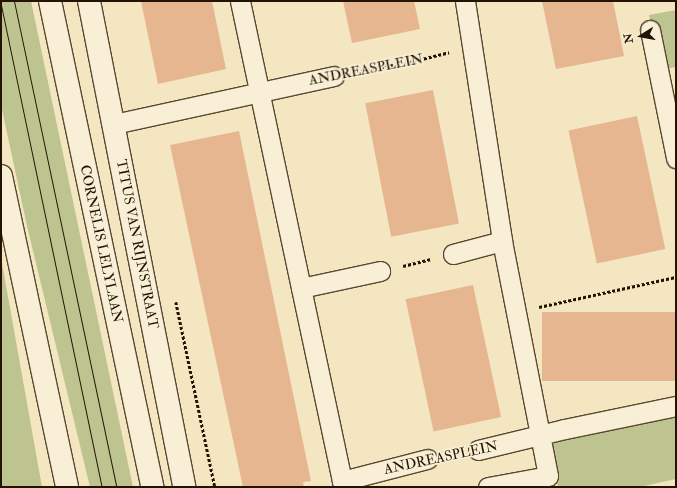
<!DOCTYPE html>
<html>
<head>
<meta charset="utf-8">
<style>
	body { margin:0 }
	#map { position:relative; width:677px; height:488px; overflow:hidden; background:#f4e6c0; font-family:"IM FELL Double Pica",serif }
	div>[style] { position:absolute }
	.green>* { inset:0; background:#bec490 }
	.building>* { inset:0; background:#e6b691; transform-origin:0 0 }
	.path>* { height:2.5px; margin-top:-1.25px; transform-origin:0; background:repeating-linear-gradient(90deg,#231300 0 3px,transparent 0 5px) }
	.roads { filter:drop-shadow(1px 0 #574830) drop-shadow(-1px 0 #574830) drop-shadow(0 1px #574830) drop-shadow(0 -1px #574830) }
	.pedestrian>* { height:19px; margin:-9.5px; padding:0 9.5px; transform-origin:9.5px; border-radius:9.5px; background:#f8efd6 }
	.minor>* { height:22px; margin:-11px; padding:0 11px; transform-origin:11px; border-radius:11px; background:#f8efd6 }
	.secondary>* { height:22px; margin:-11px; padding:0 11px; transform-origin:11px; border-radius:11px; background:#f8efd6 }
	.tram>* { height:1px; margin:-0.5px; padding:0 0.5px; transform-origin:0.5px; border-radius:0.5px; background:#231300 }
	span { translate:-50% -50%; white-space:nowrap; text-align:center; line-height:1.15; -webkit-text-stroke:3.5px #f8efd6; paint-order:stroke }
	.street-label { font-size:14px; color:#231300 }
	.frame { position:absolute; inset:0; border:2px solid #231300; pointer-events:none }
	.north { position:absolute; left:621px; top:16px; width:40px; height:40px; -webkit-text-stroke:3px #f8efd6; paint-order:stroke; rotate:259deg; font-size:11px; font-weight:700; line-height:16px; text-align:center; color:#231300 }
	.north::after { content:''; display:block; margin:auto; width:14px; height:18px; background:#231300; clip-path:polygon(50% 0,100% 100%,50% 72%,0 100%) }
</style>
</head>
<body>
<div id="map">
	<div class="green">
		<i style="clip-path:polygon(1px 1px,31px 1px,133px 487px,90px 487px,27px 226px,1px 105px)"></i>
		<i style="clip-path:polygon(676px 10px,676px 67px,661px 70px,649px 15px)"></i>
		<i style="clip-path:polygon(1px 257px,2px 263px,42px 487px,1px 487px)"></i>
		<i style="clip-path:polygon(676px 416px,676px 479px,640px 487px,558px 487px,549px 443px)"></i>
	</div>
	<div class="building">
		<i style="clip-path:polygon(141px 1px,212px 1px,226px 69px,158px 84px)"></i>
		<i style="clip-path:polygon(343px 1px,414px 1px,420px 29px,352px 43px)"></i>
		<i style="clip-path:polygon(542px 1px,613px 1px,624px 56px,556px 69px)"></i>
		<i style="left:433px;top:90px;width:136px;height:69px;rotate:79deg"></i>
		<i style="left:637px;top:116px;width:136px;height:70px;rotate:78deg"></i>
		<i style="clip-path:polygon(239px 131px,311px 481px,303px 482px,304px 487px,243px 487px,170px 145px)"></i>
		<i style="left:473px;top:285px;width:135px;height:69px;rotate:78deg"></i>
		<i style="left:676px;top:312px;width:69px;height:134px;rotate:90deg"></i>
	</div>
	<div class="path">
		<i style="left:356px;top:72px;width:59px;rotate:-10.7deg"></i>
		<i style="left:414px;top:61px;width:36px;rotate:-14deg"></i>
		<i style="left:403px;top:266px;width:29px;rotate:-14deg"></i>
		<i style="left:176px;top:302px;width:189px;rotate:78.1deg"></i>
		<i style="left:539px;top:307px;width:140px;rotate:-12.4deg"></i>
	</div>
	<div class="roads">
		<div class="pedestrian">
			<i style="left:240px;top:1px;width:491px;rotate:78deg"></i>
			<i style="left:342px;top:481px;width:13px;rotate:27deg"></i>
			<i style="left:465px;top:1px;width:243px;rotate:81.2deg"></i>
			<i style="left:502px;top:241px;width:239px;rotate:78.9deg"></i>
			<i style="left:548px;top:476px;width:61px;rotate:169.6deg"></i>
			<i style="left:650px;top:30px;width:131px;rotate:78.5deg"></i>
			<i style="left:114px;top:124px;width:225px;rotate:-12.3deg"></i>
			<i style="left:453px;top:254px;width:51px;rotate:-14.9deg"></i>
			<i style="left:301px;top:288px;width:81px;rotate:-12.1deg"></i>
			<i style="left:478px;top:450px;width:89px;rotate:-13.6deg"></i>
			<i style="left:565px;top:429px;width:113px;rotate:-11.7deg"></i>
			<i style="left:342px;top:481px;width:88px;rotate:-14.5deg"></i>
		</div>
		<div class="minor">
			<i style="left:89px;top:1px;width:495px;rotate:78.9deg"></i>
		</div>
		<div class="secondary">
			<i style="left:50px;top:1px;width:497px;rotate:78.1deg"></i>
			<i style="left:1px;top:176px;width:318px;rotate:78deg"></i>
		</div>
	</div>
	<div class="tram">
		<i style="left:14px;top:1px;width:497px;rotate:78.1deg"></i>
		<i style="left:1px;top:5px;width:492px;rotate:78.2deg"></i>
	</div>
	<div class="street-label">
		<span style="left:366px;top:70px;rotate:-11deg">ANDREASPLEIN</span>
		<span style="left:101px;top:244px;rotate:78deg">CORNELIS LELYLAAN</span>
		<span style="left:137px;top:244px;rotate:79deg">TITUS VAN RIJNSTRAAT</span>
		<span style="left:441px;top:458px;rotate:-12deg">ANDREASPLEIN</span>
	</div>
	<div class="frame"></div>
	<div class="north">N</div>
</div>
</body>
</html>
